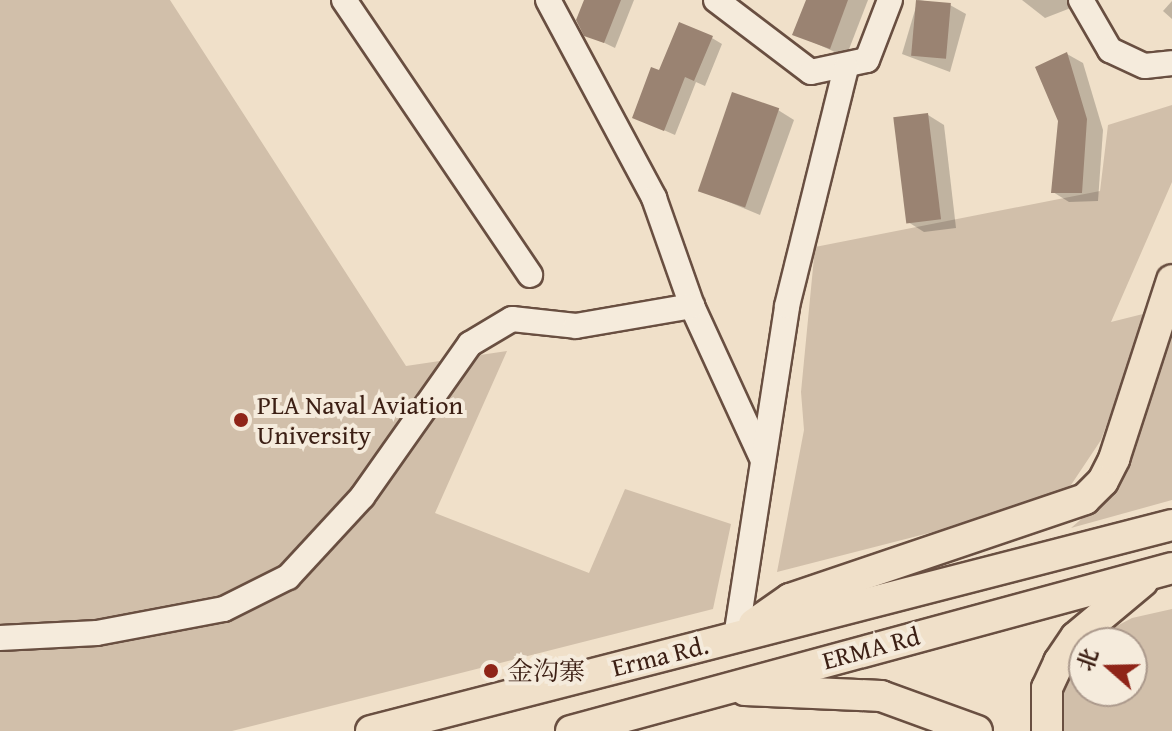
<!DOCTYPE html>
<html>
<head>
<meta charset="utf-8">
<style>
	body { margin:0 }
	#map { position:relative; width:1172px; height:731px; overflow:hidden; background:#f0e0c9; font-family:"Gentium Book Plus","Noto Serif SC",serif }
	div>[style] { position:absolute }
	.green>* { inset:0; background:#d1bfaa }
	.shadow>* { inset:0; background:#0003 }
	.building>* { inset:0; background:#9a8372; transform-origin:0 0 }
	.roads { filter:drop-shadow(2px 0 #694f41) drop-shadow(-2px 0 #694f41) drop-shadow(0 2px #694f41) drop-shadow(0 -2px #694f41) }
	.minor>* { height:24px; margin:-12px; padding:0 12px; transform-origin:12px; border-radius:12px; background:#f5ebdc }
	.major>* { height:30px; margin:-15px; padding:0 15px; transform-origin:15px; border-radius:15px; background:#f0e0c9 }
	.dots>* { width:22px; height:22px; translate:-50% -50%; box-sizing:border-box; border:4px solid #f5ebdc; border-radius:50% }
	span { translate:-50% -50%; white-space:nowrap; text-align:center; line-height:1.15; -webkit-text-stroke:8px #f5ebdc; paint-order:stroke }
	.poi-label { font-size:26px; color:#3c1f14 }
	.left { translate:0 -50%; text-align:left }
	.street-label { font-size:26px; color:#3c1f14 }
	.north { position:absolute; left:1068px; top:627px; width:80px; height:80px; box-sizing:border-box; background:#f5ebdc; border:2px solid #ab998c; border-radius:50%; rotate:290deg; font-size:22px; font-weight:700; line-height:32px; text-align:center; color:#3c1f14 }
	.north::after { content:''; display:block; margin:auto; width:28px; height:36px; background:#8f2418; clip-path:polygon(50% 0,100% 100%,50% 72%,0 100%) }
</style>
</head>
<body>
<div id="map">
	<div class="green">
		<i style="clip-path:polygon(0 0,170px 0,406px 366px,507px 351px,435px 513px,589px 573px,625px 489px,731px 524px,713px 609px,232px 731px,0 731px)"></i>
		<i style="clip-path:polygon(1172px 105px,1172px 182px,1111px 322px,1147px 313px,1101px 440px,1071px 485px,1027px 508px,777px 572px,804px 430px,801px 392px,815px 247px,1100px 191px,1108px 125px)"></i>
		<i style="clip-path:polygon(1172px 326px,1172px 500px,1071px 528px,1094px 508px,1127px 465px)"></i>
		<i style="clip-path:polygon(1172px 609px,1172px 731px,1062px 731px,1057px 715px,1063px 685px,1084px 648px,1084px 691px,1132px 691px,1132px 643px,1089px 643px,1092px 639px,1132px 618px)"></i>
	</div>
	<div class="shadow">
		<i style="clip-path:polygon(586px 0,634px 0,615px 48px,586px 34px)"></i>
		<i style="clip-path:polygon(808px 0,868px 0,846px 57px,795px 34px)"></i>
		<i style="clip-path:polygon(918px 0,950px 5px,966px 14px,950px 72px,902px 54px)"></i>
		<i style="clip-path:polygon(1022px 0,1080px 0,1081px 4px,1045px 18px)"></i>
		<i style="clip-path:polygon(1172px 1px,1172px 19px,1163px 11px)"></i>
		<i style="clip-path:polygon(712px 38px,722px 44px,705px 86px,696px 82px,675px 135px,634px 117px,660px 73px)"></i>
		<i style="clip-path:polygon(1067px 54px,1083px 63px,1103px 130px,1098px 201px,1069px 202px,1053px 192px)"></i>
		<i style="clip-path:polygon(778px 110px,794px 120px,760px 215px,700px 190px)"></i>
		<i style="clip-path:polygon(928px 115px,944px 125px,956px 228px,924px 232px,908px 222px)"></i>
	</div>
	<div class="building">
		<i style="clip-path:polygon(584px 0,621px 0,604px 43px,584px 36px,576px 20px)"></i>
		<i style="clip-path:polygon(806px 0,848px 0,830px 49px,792px 35px)"></i>
		<i style="left:916px;top:0;width:35px;height:56px;rotate:5deg"></i>
		<i style="clip-path:polygon(679px 22px,713px 36px,694px 81px,685px 77px,664px 131px,632px 118px,651px 67px,659px 70px)"></i>
		<i style="clip-path:polygon(1067px 52px,1087px 119px,1082px 193px,1051px 193px,1058px 121px,1035px 67px)"></i>
		<i style="left:732px;top:92px;width:50px;height:105px;rotate:19deg"></i>
		<i style="left:928px;top:113px;width:107px;height:35px;rotate:83deg"></i>
	</div>
	<div class="roads">
		<div class="minor">
			<i style="left:344px;top:0;width:332px;rotate:55.9deg"></i>
			<i style="left:548px;top:0;width:225px;rotate:61.8deg"></i>
			<i style="left:654px;top:198px;width:114px;rotate:70.6deg"></i>
			<i style="left:692px;top:306px;width:167px;rotate:65.3deg"></i>
			<i style="left:716px;top:0;width:119px;rotate:37.2deg"></i>
			<i style="left:811px;top:72px;width:57px;rotate:-12.1deg"></i>
			<i style="left:867px;top:60px;width:64px;rotate:-69deg"></i>
			<i style="left:1081px;top:0;width:58px;rotate:59.9deg"></i>
			<i style="left:1110px;top:50px;width:38px;rotate:25deg"></i>
			<i style="left:1145px;top:66px;width:27px;rotate:-6deg"></i>
			<i style="left:736px;top:637px;width:335px;rotate:-81.2deg"></i>
			<i style="left:787px;top:306px;width:245px;rotate:-76.1deg"></i>
			<i style="left:0;top:638px;width:97px;rotate:-3deg"></i>
			<i style="left:97px;top:633px;width:129px;rotate:-10.7deg"></i>
			<i style="left:224px;top:609px;width:72px;rotate:-26.6deg"></i>
			<i style="left:288px;top:577px;width:109px;rotate:-47.2deg"></i>
			<i style="left:362px;top:497px;width:187px;rotate:-54.8deg"></i>
			<i style="left:470px;top:344px;width:49px;rotate:-30.8deg"></i>
			<i style="left:512px;top:319px;width:64px;rotate:6.2deg"></i>
			<i style="left:576px;top:326px;width:118px;rotate:-9.8deg"></i>
		</div>
		<div class="major">
			<i style="left:754px;top:624px;width:44px;rotate:-34.8deg"></i>
			<i style="left:790px;top:599px;width:311px;rotate:-18.7deg"></i>
			<i style="left:1085px;top:499px;width:25px;rotate:-45deg"></i>
			<i style="left:1103px;top:481px;width:25px;rotate:-63deg"></i>
			<i style="left:1114px;top:459px;width:188px;rotate:-72deg"></i>
			<i style="left:745px;top:690px;width:136px;rotate:2.5deg"></i>
			<i style="left:881px;top:696px;width:102px;rotate:20deg"></i>
			<i style="left:371px;top:731px;width:827px;rotate:-14.42deg"></i>
			<i style="left:571px;top:731px;width:623px;rotate:-15.17deg"></i>
			<i style="left:1047px;top:731px;width:43px;rotate:-90deg"></i>
			<i style="left:1047px;top:688px;width:29px;rotate:-65deg"></i>
			<i style="left:1059px;top:662px;width:30px;rotate:-56deg"></i>
			<i style="left:1076px;top:637px;width:87px;rotate:-39.9deg"></i>
		</div>
	</div>
	<div class="dots">
		<i style="left:241px;top:420px;background:#8f2418"></i>
		<i style="left:491px;top:671px;background:#8f2418"></i>
	</div>
	<div class="poi-label">
		<span class="left" style="left:257px;top:420px">PLA Naval Aviation<br>University</span>
		<span class="left" style="left:507px;top:671px">金沟寨</span>
	</div>
	<div class="street-label">
		<span style="left:871px;top:648px;rotate:-15deg">ERMA Rd</span>
		<span style="left:660px;top:656px;rotate:-14deg">Erma Rd.</span>
	</div>
	<div class="north">北</div>
</div>
</body>
</html>
